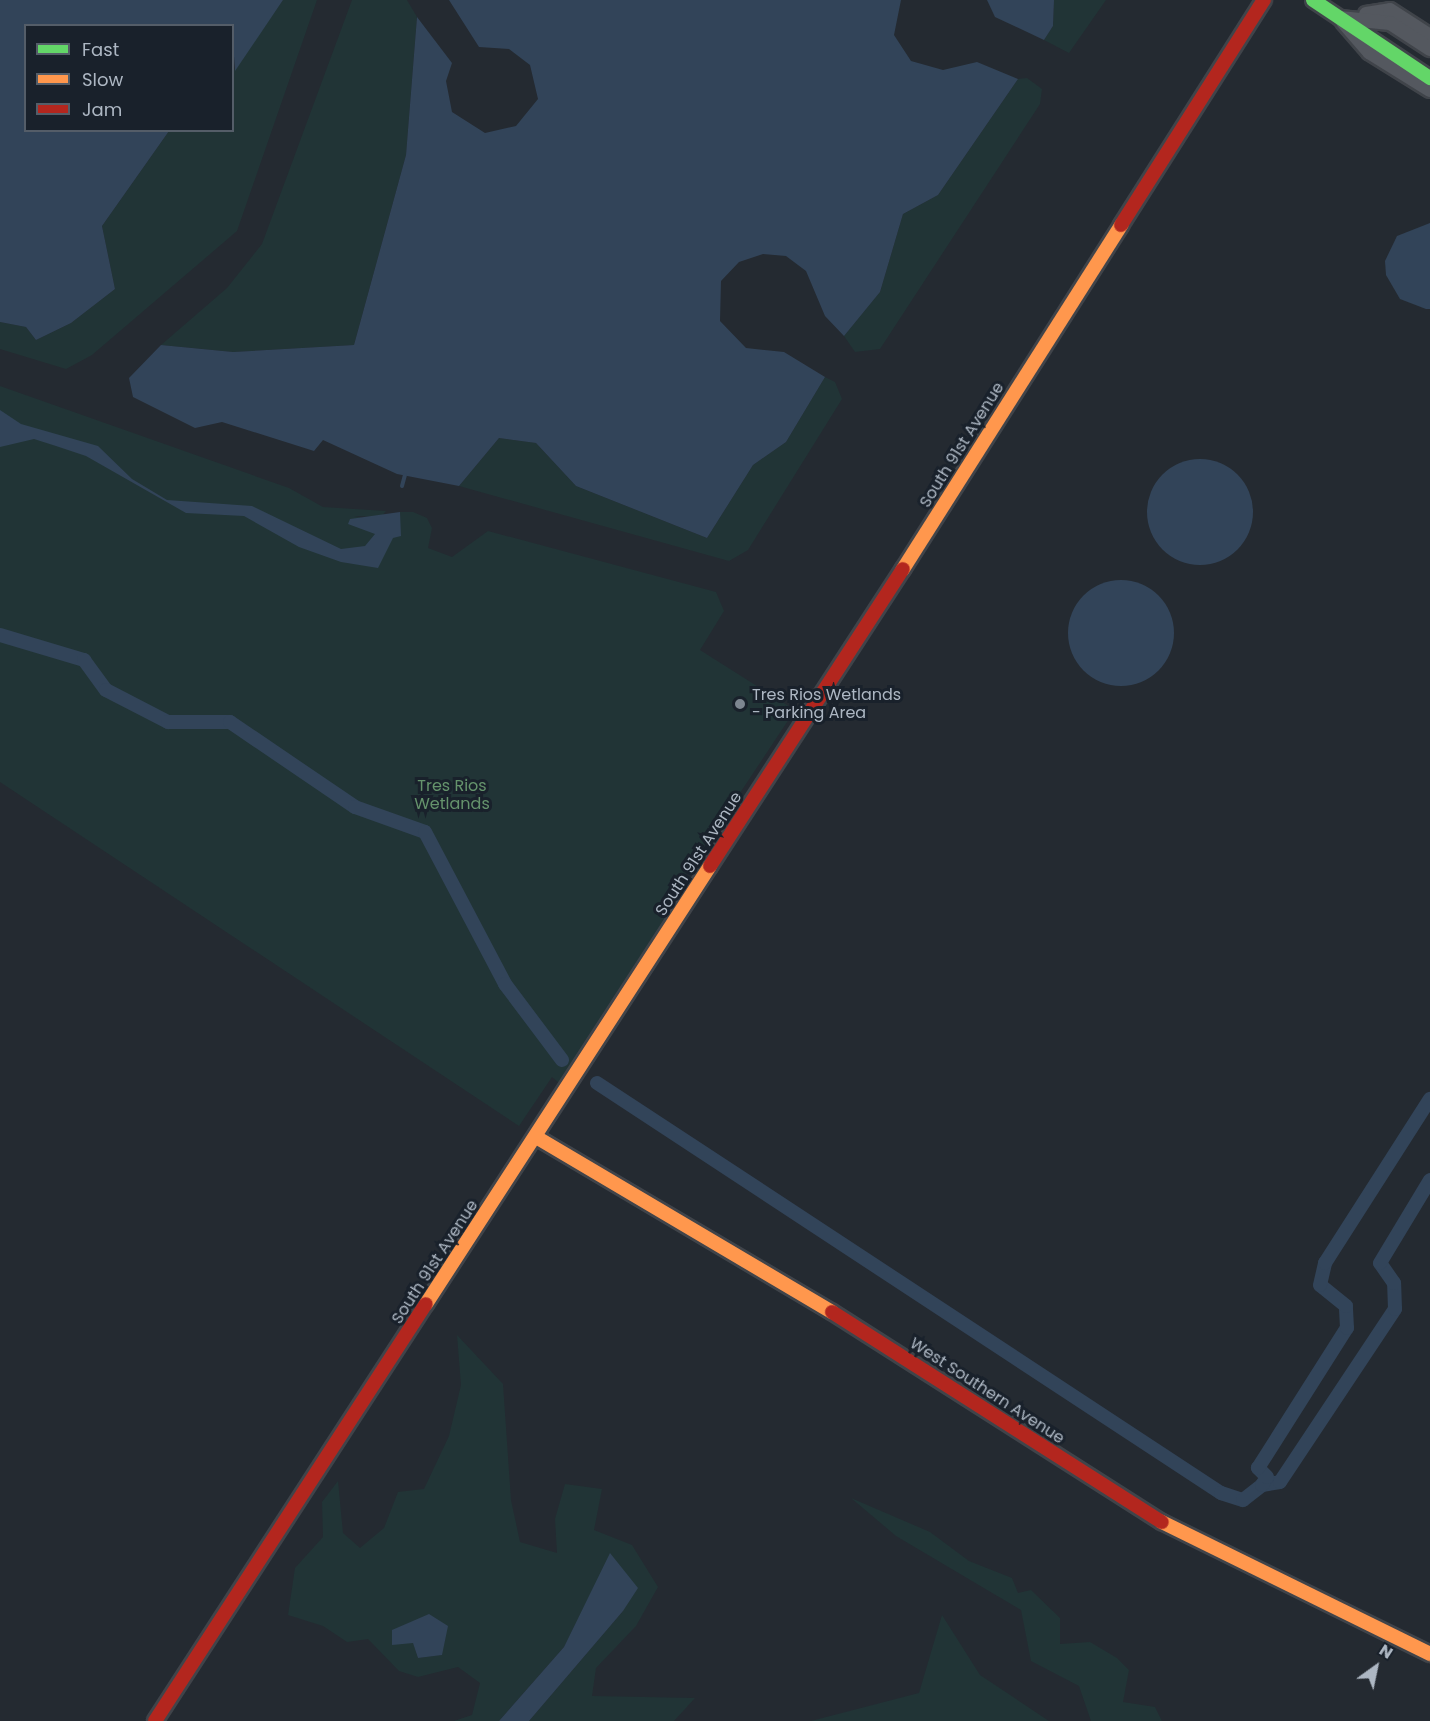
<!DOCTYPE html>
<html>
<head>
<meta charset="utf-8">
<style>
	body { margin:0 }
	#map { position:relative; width:1430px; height:1721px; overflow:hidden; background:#242a31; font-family:Poppins,sans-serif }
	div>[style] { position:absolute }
	.green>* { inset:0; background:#213436 }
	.water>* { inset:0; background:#324459 }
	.round { border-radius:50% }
	.stream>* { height:4px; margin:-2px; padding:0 2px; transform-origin:2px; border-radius:2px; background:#324459 }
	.canal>* { height:14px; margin:-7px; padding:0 7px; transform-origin:7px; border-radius:7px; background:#324459 }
	.roads { filter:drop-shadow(2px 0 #40444a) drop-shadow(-2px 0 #40444a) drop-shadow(0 2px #40444a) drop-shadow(0 -2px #40444a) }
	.street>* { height:14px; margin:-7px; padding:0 7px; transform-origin:7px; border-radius:7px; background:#54585f }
	.fast>* { height:14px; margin:-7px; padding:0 7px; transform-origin:7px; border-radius:7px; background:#63d668 }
	.slow>* { height:14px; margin:-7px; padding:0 7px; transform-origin:7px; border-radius:7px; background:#ff974d }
	.jam>* { height:14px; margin:-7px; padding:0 7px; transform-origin:7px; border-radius:7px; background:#b3261e }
	.dots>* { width:16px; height:16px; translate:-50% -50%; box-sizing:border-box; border:3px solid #19212b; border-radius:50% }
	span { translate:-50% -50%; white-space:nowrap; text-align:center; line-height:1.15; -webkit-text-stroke:6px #19212b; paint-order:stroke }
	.street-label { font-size:16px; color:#adb7c3 }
	.poi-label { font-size:16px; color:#adb7c3 }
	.left { translate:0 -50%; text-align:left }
	.park-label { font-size:16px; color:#65936c }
	.legend { position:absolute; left:24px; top:24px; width:210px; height:108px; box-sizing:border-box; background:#19212b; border:2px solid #545d68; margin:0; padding:8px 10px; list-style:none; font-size:18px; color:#adb7c3 }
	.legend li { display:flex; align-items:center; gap:12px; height:30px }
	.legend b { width:30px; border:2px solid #545d68 }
	.north { position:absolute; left:1346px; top:1637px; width:60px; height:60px; -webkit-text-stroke:4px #19212b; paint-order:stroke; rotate:33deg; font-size:16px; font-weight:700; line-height:24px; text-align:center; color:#adb7c3 }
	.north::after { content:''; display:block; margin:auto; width:21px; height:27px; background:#adb7c3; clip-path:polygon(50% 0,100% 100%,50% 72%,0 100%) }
</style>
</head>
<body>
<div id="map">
	<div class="green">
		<i style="clip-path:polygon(283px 0,317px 0,237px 231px,92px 355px,66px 369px,0 349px,0 322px,26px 327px,36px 340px,71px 323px,115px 289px,102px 226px,169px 131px,232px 130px,233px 71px)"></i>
		<i style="clip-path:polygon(352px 0,407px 0,417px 17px,406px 155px,354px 345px,233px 352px,161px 345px,227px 288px,262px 244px)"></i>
		<i style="clip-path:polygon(1054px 0,1106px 0,1069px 53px,1044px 40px,1053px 26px)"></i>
		<i style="clip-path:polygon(1027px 78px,1042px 89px,1040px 104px,880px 349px,855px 352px,844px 336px,880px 292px,903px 214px,938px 195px,1018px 79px)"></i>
		<i style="clip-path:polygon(825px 377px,835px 382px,842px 399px,748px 550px,729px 561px,459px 486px,499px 438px,536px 443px,576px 486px,707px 538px,753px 465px,786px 442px)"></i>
		<i style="clip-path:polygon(0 386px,289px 488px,323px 507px,386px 511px,381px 517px,354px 516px,397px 525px,400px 512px,413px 512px,427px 518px,432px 528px,428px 548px,452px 557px,488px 531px,716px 592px,724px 611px,700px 650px,795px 710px,659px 915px,666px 918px,559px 1083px,552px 1077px,519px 1126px,0 782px)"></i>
		<i style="clip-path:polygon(evenodd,457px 1335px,503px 1384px,511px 1500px,520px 1542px,557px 1553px,555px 1519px,565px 1484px,602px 1489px,594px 1530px,632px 1545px,658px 1587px,636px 1626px,596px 1668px,592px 1696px,695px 1698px,674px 1721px,529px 1721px,623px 1611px,611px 1554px,564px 1647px,499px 1721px,454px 1721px,472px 1715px,480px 1683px,458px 1667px,418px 1677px,399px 1671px,368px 1639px,347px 1642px,323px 1626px,288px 1615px,295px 1568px,323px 1537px,322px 1502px,338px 1481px,343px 1533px,360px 1548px,384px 1528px,398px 1492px,424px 1489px,449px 1436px,461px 1385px,457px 1335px,413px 1642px,441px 1655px,418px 1658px,413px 1642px)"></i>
		<i style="clip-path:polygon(851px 1498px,930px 1532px,969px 1561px,1012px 1578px,1018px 1593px,1031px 1590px,1060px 1618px,1060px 1644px,1090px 1642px,1117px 1658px,1129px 1670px,1123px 1702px,1155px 1707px,1162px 1721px,1091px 1721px,1079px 1686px,1031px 1661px,1021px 1610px,896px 1536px)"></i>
		<i style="clip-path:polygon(942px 1615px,980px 1675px,1049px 1721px,811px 1721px,919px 1693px)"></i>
	</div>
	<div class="water">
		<i style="clip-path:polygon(0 0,283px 0,235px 71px,232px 26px,26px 26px,26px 130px,169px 131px,102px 226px,115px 289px,71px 323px,36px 340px,26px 327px,0 322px)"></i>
		<i style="clip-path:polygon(449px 0,901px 0,894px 35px,911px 61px,943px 70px,977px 62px,1018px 79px,938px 195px,903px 214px,880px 292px,844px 336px,825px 316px,806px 271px,786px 256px,763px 254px,739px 262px,721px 281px,720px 321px,746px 348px,784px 352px,825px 377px,786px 442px,753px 465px,707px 538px,576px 486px,536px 443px,499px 438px,459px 486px,397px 474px,323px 440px,314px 451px,222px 422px,195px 428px,133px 397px,129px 378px,161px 345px,233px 352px,354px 345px,406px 155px,417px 17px,452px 63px,446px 81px,452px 112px,485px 133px,516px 126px,538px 99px,530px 65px,509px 49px,479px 47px)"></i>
		<i style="clip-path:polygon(987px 0,1054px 0,1053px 26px,1044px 40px,995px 17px)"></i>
		<i style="clip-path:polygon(1430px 223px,1430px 309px,1426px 309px,1400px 299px,1386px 275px,1385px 261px,1397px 236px)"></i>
		<i style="clip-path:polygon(0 410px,21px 424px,98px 446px,132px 479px,167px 500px,252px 506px,341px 549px,365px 546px,375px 534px,348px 524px,350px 519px,400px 512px,401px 536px,393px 538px,378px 568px,341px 562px,299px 547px,244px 516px,186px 513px,86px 456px,56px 446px,34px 439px,0 447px)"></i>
		<i class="round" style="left:1147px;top:459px;width:106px;height:106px"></i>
		<i class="round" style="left:1068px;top:580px;width:106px;height:106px"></i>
		<i style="clip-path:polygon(610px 1553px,638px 1588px,623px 1611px,529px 1721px,499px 1721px,564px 1647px)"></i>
		<i style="clip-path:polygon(429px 1614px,448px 1626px,442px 1655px,418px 1658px,413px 1643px,392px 1645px,392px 1630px)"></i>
	</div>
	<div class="stream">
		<i style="left:402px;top:486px;width:11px;rotate:-75deg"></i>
	</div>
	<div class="canal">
		<i style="left:0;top:635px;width:88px;rotate:16.6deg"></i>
		<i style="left:84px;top:660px;width:37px;rotate:54deg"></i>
		<i style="left:106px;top:690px;width:70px;rotate:27.3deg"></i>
		<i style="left:168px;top:722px;width:62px"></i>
		<i style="left:230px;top:722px;width:151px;rotate:34.2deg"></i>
		<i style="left:355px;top:807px;width:74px;rotate:19.7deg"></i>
		<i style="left:425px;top:832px;width:172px;rotate:62.2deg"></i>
		<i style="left:505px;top:984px;width:95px;rotate:53.1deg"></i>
		<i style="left:597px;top:1083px;width:747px;rotate:33.31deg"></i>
		<i style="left:1221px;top:1493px;width:23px;rotate:18deg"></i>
		<i style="left:1243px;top:1500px;width:24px;rotate:-38deg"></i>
		<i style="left:1262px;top:1485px;width:18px;rotate:-9deg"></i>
		<i style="left:1280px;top:1482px;width:208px;rotate:-56.4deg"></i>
		<i style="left:1395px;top:1309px;width:26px;rotate:-92deg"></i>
		<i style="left:1394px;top:1283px;width:24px;rotate:-125deg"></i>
		<i style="left:1380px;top:1263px;width:97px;rotate:-58.9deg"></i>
		<i style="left:1262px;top:1485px;width:9px;rotate:-58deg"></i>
		<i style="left:1267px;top:1477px;width:13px;rotate:-135deg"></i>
		<i style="left:1258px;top:1468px;width:166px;rotate:-57.6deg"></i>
		<i style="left:1347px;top:1328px;width:22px;rotate:-93deg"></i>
		<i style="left:1346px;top:1306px;width:33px;rotate:-141deg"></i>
		<i style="left:1320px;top:1285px;width:23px;rotate:-77deg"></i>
		<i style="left:1325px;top:1263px;width:195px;rotate:-57.4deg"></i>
	</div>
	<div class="roads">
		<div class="street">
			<i style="left:1366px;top:14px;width:24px;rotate:-9deg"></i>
			<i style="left:1390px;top:10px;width:48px;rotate:33deg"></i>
			<i style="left:1340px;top:18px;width:50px;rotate:5.7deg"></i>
			<i style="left:1390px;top:23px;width:48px;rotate:33deg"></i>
			<i style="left:1343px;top:22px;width:40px;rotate:49deg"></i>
			<i style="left:1369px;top:52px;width:72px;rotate:31.9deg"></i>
		</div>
		<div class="fast">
			<i style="left:1313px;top:0;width:141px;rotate:33.7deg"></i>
		</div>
		<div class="slow">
			<i style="left:903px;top:569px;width:407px;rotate:-57.6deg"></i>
			<i style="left:536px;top:1137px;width:344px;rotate:30.6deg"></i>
			<i style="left:426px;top:1304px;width:522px;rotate:-57.04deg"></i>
			<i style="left:1162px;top:1522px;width:299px;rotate:26.2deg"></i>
		</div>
		<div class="jam">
			<i style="left:1121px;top:225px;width:267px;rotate:-57.6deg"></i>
			<i style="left:710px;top:866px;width:354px;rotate:-57deg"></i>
			<i style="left:832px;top:1312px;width:391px;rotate:32.5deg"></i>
			<i style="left:155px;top:1721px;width:497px;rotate:-57deg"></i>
		</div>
	</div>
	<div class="dots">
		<i style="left:740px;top:704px;background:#7d8690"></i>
	</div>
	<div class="street-label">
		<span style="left:962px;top:445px;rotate:-58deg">South 91st Avenue</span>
		<span style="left:699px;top:854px;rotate:-57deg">South 91st Avenue</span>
		<span style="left:435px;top:1262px;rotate:-57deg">South 91st Avenue</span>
		<span style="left:987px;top:1391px;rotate:33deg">West Southern Avenue</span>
	</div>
	<div class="poi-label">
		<span class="left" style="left:752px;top:704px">Tres Rios Wetlands<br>- Parking Area</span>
	</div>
	<div class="park-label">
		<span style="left:452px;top:795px">Tres Rios<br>Wetlands</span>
	</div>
	<ul class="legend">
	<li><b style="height:8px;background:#63d668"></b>Fast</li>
	<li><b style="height:8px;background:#ff974d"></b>Slow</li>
	<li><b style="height:8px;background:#b3261e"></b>Jam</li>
	</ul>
	<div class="north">N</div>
</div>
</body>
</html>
